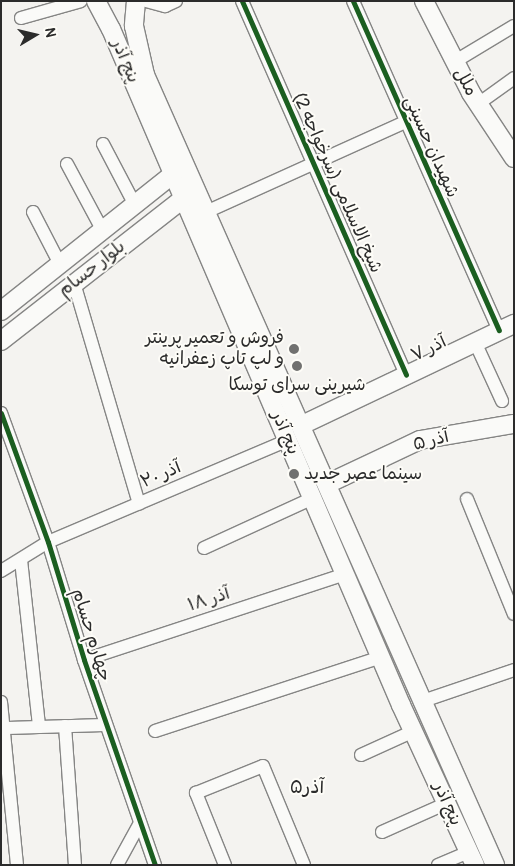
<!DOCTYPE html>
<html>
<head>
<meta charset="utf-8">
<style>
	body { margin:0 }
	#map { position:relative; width:515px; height:866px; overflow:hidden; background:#f4f3f0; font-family:Pangolin,"Playpen Sans Arabic",sans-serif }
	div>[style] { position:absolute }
	.roads { filter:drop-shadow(1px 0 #858584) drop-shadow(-1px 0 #858584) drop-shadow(0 1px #858584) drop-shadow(0 -1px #858584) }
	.street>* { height:12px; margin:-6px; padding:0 6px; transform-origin:6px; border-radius:6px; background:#fafaf8 }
	.secondary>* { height:18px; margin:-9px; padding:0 9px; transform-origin:9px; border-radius:9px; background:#fafaf8 }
	.cycleway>* { height:5px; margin:-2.5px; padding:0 2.5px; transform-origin:2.5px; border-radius:2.5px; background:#1b5e20 }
	.dots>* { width:14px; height:14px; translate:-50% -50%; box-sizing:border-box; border:2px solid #fdfcf7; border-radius:50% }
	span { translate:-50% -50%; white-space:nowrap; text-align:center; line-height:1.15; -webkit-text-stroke:4px #fdfcf7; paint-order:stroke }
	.street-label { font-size:18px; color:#2b2b2b }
	.poi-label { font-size:18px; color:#2b2b2b }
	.right { translate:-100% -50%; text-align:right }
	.left { translate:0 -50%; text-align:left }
	.neighbourhood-label { font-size:19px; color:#2b2b2b }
	.frame { position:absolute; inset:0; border:2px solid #2b2b2b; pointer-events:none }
	.north { position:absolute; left:10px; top:10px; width:50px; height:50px; -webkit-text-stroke:4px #fdfcf7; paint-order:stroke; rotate:81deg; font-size:14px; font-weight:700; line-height:20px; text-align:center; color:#2b2b2b }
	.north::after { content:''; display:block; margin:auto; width:18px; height:22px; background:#2b2b2b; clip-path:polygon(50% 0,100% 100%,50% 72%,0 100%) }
</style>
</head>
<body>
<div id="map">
	<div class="roads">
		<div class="street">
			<i style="left:146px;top:1px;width:20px;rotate:15deg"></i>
			<i style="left:165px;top:6px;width:12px;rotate:-24deg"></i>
			<i style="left:242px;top:1px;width:408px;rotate:66.3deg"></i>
			<i style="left:353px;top:1px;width:360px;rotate:66.1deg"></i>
			<i style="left:21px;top:18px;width:62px;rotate:-15.8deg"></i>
			<i style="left:454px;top:62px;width:70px;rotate:-31deg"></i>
			<i style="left:478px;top:104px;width:44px;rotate:-35.8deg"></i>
			<i style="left:103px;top:144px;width:69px;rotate:62.3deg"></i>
			<i style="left:67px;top:164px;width:76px;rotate:61.8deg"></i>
			<i style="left:33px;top:212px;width:61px;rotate:62.6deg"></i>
			<i style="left:206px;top:212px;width:218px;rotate:-24.3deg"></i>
			<i style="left:74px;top:283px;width:230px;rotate:73.6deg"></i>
			<i style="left:475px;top:342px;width:65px;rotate:65.4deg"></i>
			<i style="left:1px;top:413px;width:137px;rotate:70deg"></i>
			<i style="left:48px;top:542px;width:123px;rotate:73deg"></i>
			<i style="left:84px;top:660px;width:217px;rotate:70.9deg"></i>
			<i style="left:467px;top:499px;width:124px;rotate:67.8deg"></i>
			<i style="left:204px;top:548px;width:120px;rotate:-24.6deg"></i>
			<i style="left:21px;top:560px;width:168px;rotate:83.8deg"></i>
			<i style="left:1px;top:571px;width:55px;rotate:-31.7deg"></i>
			<i style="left:48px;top:542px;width:261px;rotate:-23deg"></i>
			<i style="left:84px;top:660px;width:276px;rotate:-18.2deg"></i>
			<i style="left:1px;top:702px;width:164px;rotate:84.4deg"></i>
			<i style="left:420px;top:702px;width:99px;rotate:-18.8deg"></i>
			<i style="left:65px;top:726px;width:139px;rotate:85.9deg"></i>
			<i style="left:4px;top:728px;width:102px;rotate:-1.7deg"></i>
			<i style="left:155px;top:731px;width:238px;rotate:-18.1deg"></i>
			<i style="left:361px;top:755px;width:58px;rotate:-24.4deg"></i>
			<i style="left:382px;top:832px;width:71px;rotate:-24deg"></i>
			<i style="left:117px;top:865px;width:48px;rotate:-61.3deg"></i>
			<i style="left:225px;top:865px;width:78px;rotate:-111.9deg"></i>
			<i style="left:196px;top:793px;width:72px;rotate:-21.9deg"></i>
			<i style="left:263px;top:766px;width:107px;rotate:67.5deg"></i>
			<i style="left:438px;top:865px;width:34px;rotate:-23deg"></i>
		</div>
		<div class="secondary">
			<i style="left:96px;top:1px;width:32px;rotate:62deg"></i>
			<i style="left:111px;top:29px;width:736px;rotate:66.78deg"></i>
			<i style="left:401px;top:705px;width:176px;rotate:65.2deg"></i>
			<i style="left:136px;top:1px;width:25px;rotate:95deg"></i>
			<i style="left:134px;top:26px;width:50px;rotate:77.3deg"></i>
			<i style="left:145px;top:75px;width:864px;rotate:66.1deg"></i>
			<i style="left:424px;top:1px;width:103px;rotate:62.9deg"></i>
			<i style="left:471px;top:93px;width:78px;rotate:56.5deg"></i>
			<i style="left:1px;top:311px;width:220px;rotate:-38.5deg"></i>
			<i style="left:1px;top:341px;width:232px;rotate:-38deg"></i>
			<i style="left:302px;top:425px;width:235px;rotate:-25.5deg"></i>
			<i style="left:327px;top:484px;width:103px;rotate:-25.3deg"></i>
			<i style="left:420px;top:440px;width:95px;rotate:-9.7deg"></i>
		</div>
	</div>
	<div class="cycleway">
		<i style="left:242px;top:1px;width:408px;rotate:66.3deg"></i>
		<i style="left:353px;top:1px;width:360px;rotate:66.1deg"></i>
		<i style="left:1px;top:413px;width:137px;rotate:70deg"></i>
		<i style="left:48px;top:542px;width:123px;rotate:73deg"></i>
		<i style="left:84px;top:660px;width:217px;rotate:70.9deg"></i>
	</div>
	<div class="dots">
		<i style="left:294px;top:349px;background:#717170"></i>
		<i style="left:297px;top:366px;background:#717170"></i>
		<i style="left:294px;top:474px;background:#717170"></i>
	</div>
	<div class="street-label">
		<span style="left:125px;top:61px;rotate:67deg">پنج آذر</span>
		<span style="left:465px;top:82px;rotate:60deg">ملل</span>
		<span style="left:431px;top:147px;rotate:66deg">شهیدان حسینی</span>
		<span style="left:337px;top:183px;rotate:66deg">شیخ الاسلامی (سرخواجه 2)</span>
		<span style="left:92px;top:269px;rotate:-38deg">بلوار حسام</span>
		<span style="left:429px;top:349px;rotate:-26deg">آذر ۷</span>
		<span style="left:285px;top:433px;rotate:67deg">پنج آذر</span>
		<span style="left:431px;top:441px;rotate:-14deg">آذر ۵</span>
		<span style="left:161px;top:475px;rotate:-23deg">۲۰ آذر</span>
		<span style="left:209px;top:600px;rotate:-18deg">۱۸ آذر</span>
		<span style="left:91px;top:635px;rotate:73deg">چهارم حسام</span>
		<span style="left:447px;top:804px;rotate:66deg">پنج آذر</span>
	</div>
	<div class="poi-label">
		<span class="right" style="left:284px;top:349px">فروش و تعمیر پرینتر<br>و لپ تاپ زعفرانیه</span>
		<span style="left:297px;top:385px">شیرینی سرای توسکا</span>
		<span class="left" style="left:304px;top:474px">سینما عصر جدید</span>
	</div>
	<div class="neighbourhood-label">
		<span style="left:307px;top:788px">۵آذر</span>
	</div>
	<div class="frame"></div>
	<div class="north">N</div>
</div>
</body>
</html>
